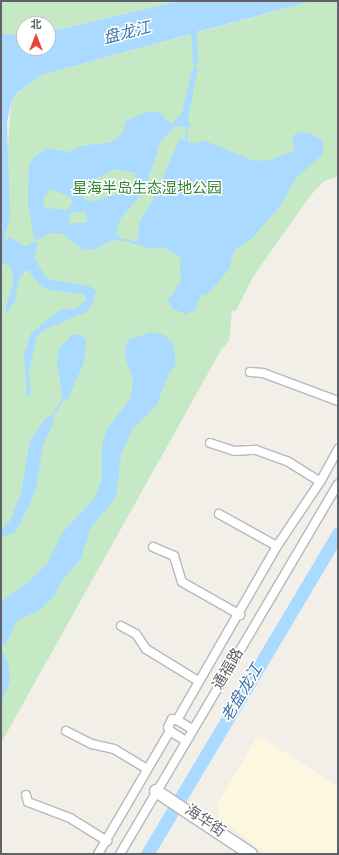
<!DOCTYPE html>
<html>
<head>
<meta charset="utf-8">
<style>
	body { margin:0 }
	#map { position:relative; width:339px; height:855px; overflow:hidden; background:#f1efe8; font-family:"Alegreya Sans","Noto Sans SC",sans-serif }
	div>[style] { position:absolute }
	.commercial>* { inset:0; background:#fef7e0 }
	.green>* { inset:0; background:#c5e8c5 }
	.water>* { inset:0; background:#aadaff }
	.stream>* { height:2px; margin:-1px; padding:0 1px; transform-origin:1px; border-radius:1px; background:#aadaff }
	.river>* { height:13px; margin:-6.5px; padding:0 6.5px; transform-origin:6.5px; border-radius:6.5px; background:#aadaff }
	.roads { filter:drop-shadow(1px 0 #b5b8bc) drop-shadow(-1px 0 #b5b8bc) drop-shadow(0 1px #b5b8bc) drop-shadow(0 -1px #b5b8bc) }
	.street>* { height:8px; margin:-4px; padding:0 4px; transform-origin:4px; border-radius:4px; background:#fff }
	.secondary>* { height:12px; margin:-6px; padding:0 6px; transform-origin:6px; border-radius:6px; background:#fff }
	span { translate:-50% -50%; white-space:nowrap; text-align:center; line-height:1.15; -webkit-text-stroke:3px #fff; paint-order:stroke }
	.park-label { font-size:15px; color:#348238 }
	.street-label { font-size:15px; color:#5f6368 }
	.water-label { font-size:16px; color:#4174aa; font-style:italic }
	.frame { position:absolute; inset:0; border:2px solid #5f6368; pointer-events:none }
	.north { position:absolute; left:16px; top:16px; width:40px; height:40px; box-sizing:border-box; background:#fff; border:1px solid #bfc1c3; border-radius:50%; rotate:0deg; font-size:11px; font-weight:700; line-height:16px; text-align:center; color:#5f6368 }
	.north::after { content:''; display:block; margin:auto; width:14px; height:18px; background:#ea4335; clip-path:polygon(50% 0,100% 100%,50% 72%,0 100%) }
</style>
</head>
<body>
<div id="map">
	<div class="commercial">
		<i style="clip-path:polygon(258px 735px,338px 787px,338px 854px,266px 854px,220px 818px,217px 805px)"></i>
	</div>
	<div class="green">
		<i style="clip-path:polygon(1px 1px,179px 1px,48px 32px,48px 24px,24px 24px,24px 35px,1px 34px)"></i>
		<i style="clip-path:polygon(313px 1px,338px 1px,338px 176px,324px 181px,310px 196px,253px 277px,236px 311px,232px 311px,229px 341px,221px 350px,1px 743px,1px 252px,11px 102px,25px 85px,41px 75px)"></i>
	</div>
	<div class="water">
		<i style="clip-path:polygon(179px 1px,313px 1px,197px 32px,198px 64px,193px 63px,191px 34px,41px 75px,18px 92px,11px 102px,7px 123px,10px 218px,3px 243px,10px 237px,26px 247px,33px 242px,38px 243px,34px 258px,47px 279px,89px 286px,96px 291px,92px 305px,86px 312px,46px 329px,37px 336px,29px 372px,31px 394px,27px 396px,24px 354px,31px 333px,60px 310px,77px 308px,87px 299px,83px 294px,49px 290px,41px 286px,27px 269px,20px 276px,15px 301px,7px 313px,5px 310px,14px 280px,10px 266px,1px 262px,1px 34px,24px 35px,24px 48px,48px 48px,48px 32px)"></i>
		<i style="clip-path:polygon(evenodd,193px 67px,198px 68px,188px 119px,191px 127px,175px 126px,160px 143px,144px 191px,120px 219px,116px 234px,120px 237px,119px 241px,113px 240px,93px 250px,83px 250px,63px 234px,52px 233px,39px 239px,34px 237px,28px 204px,29px 166px,34px 157px,47px 148px,68px 152px,82px 146px,112px 142px,122px 134px,126px 121px,146px 112px,159px 112px,171px 125px,182px 113px,193px 67px,115px 169px,135px 173px,134px 188px,94px 201px,84px 200px,83px 192px,92px 181px,115px 169px,193px 67px,50px 189px,69px 196px,73px 203px,67px 210px,45px 208px,43px 199px,50px 189px,193px 67px,73px 212px,85px 212px,88px 222px,69px 224px,70px 214px,73px 212px)"></i>
		<i style="clip-path:polygon(300px 132px,309px 133px,323px 141px,323px 154px,296px 178px,281px 205px,253px 237px,234px 251px,229px 269px,208px 294px,200px 296px,195px 310px,186px 314px,173px 309px,168px 300px,181px 281px,180px 258px,166px 248px,149px 248px,129px 242px,130px 240px,137px 242px,140px 221px,153px 200px,180px 138px,195px 144px,203px 140px,254px 161px,271px 160px,295px 151px,292px 136px)"></i>
		<i style="clip-path:polygon(151px 332px,164px 335px,173px 343px,176px 365px,169px 374px,156px 406px,132px 429px,121px 455px,116px 497px,90px 529px,81px 559px,63px 579px,54px 596px,38px 611px,16px 621px,6px 644px,1px 646px,1px 601px,24px 586px,47px 564px,63px 532px,95px 498px,102px 478px,102px 443px,107px 430px,131px 397px,133px 380px,125px 357px,126px 344px,129px 340px)"></i>
		<i style="clip-path:polygon(80px 334px,86px 340px,84px 363px,67px 400px,63px 399px,57px 362px,59px 348px,71px 336px)"></i>
		<i style="clip-path:polygon(53px 415px,53px 424px,43px 445px,36px 488px,29px 506px,15px 532px,1px 538px,1px 530px,10px 521px,21px 493px,30px 441px,46px 418px)"></i>
		<i style="clip-path:polygon(1px 648px,8px 663px,10px 681px,1px 703px)"></i>
	</div>
	<div class="stream">
		<i style="left:195px;top:68px;width:5px;rotate:-90deg"></i>
		<i style="left:186px;top:141px;width:14px;rotate:-86deg"></i>
		<i style="left:119px;top:239px;width:10px;rotate:11deg"></i>
		<i style="left:35px;top:243px;width:5px;rotate:-79deg"></i>
		<i style="left:53px;top:415px;width:19px;rotate:-58deg"></i>
	</div>
	<div class="river">
		<i style="left:147px;top:854px;width:374px;rotate:-59.2deg"></i>
	</div>
	<div class="roads">
		<div class="street">
			<i style="left:250px;top:372px;width:13px;rotate:4deg"></i>
			<i style="left:263px;top:373px;width:80px;rotate:20.5deg"></i>
			<i style="left:210px;top:443px;width:25px;rotate:18deg"></i>
			<i style="left:234px;top:451px;width:22px;rotate:-3deg"></i>
			<i style="left:256px;top:450px;width:33px;rotate:20deg"></i>
			<i style="left:287px;top:461px;width:39px;rotate:32deg"></i>
			<i style="left:219px;top:514px;width:66px;rotate:28.9deg"></i>
			<i style="left:153px;top:547px;width:23px;rotate:23deg"></i>
			<i style="left:174px;top:556px;width:27px;rotate:73deg"></i>
			<i style="left:182px;top:582px;width:67px;rotate:29.6deg"></i>
			<i style="left:121px;top:626px;width:17px;rotate:28deg"></i>
			<i style="left:136px;top:634px;width:18px;rotate:56deg"></i>
			<i style="left:146px;top:649px;width:61px;rotate:31.6deg"></i>
			<i style="left:177px;top:720px;width:17px;rotate:31deg"></i>
			<i style="left:66px;top:731px;width:29px;rotate:27deg"></i>
			<i style="left:92px;top:744px;width:23px;rotate:13deg"></i>
			<i style="left:114px;top:749px;width:37px;rotate:31deg"></i>
			<i style="left:170px;top:731px;width:19px;rotate:32deg"></i>
			<i style="left:26px;top:795px;width:7px;rotate:74deg"></i>
			<i style="left:28px;top:802px;width:45px;rotate:20.9deg"></i>
			<i style="left:70px;top:818px;width:44px;rotate:31.9deg"></i>
			<i style="left:98px;top:854px;width:143px;rotate:-59.7deg"></i>
			<i style="left:170px;top:731px;width:4px;rotate:-117deg"></i>
			<i style="left:168px;top:727px;width:9px;rotate:-63deg"></i>
			<i style="left:172px;top:719px;width:5px;rotate:11deg"></i>
			<i style="left:177px;top:720px;width:201px;rotate:-60.1deg"></i>
			<i style="left:277px;top:546px;width:77px;rotate:-56.1deg"></i>
			<i style="left:320px;top:482px;width:38px;rotate:-61deg"></i>
			<i style="left:120px;top:854px;width:429px;rotate:-59.5deg"></i>
		</div>
		<div class="secondary">
			<i style="left:156px;top:791px;width:114px;rotate:33.6deg"></i>
		</div>
	</div>
	<div class="park-label">
		<span style="left:147px;top:189px">星海半岛生态湿地公园</span>
	</div>
	<div class="street-label">
		<span style="left:228px;top:669px;rotate:-59deg">通福路</span>
		<span style="left:205px;top:821px;rotate:34deg">海华街</span>
	</div>
	<div class="water-label">
		<span style="left:127px;top:33px;rotate:-14deg">盘龙江</span>
		<span style="left:242px;top:693px;rotate:-59deg">老盘龙江</span>
	</div>
	<div class="frame"></div>
	<div class="north">北</div>
</div>
</body>
</html>
